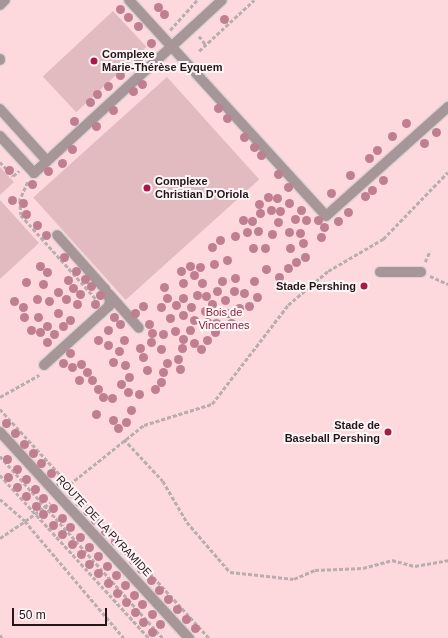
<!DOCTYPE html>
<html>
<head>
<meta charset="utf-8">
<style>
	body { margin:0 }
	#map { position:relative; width:448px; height:638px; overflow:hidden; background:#fef5f6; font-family:Arial,sans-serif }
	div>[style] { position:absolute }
	.green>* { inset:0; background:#fdd9dd; transform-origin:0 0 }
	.building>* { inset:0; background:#e2bbc0; transform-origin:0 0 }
	.path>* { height:2.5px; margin-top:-1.25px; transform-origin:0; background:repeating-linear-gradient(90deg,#b9aeaf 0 4px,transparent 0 6px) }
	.roads { filter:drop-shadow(1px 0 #dbd1d3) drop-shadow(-1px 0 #dbd1d3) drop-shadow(0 1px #dbd1d3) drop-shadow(0 -1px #dbd1d3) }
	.minor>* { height:10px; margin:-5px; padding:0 5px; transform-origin:5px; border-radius:5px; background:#a79698 }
	.trees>* { width:9px; height:9px; margin:-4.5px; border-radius:50%; background:#bf7f90 }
	.dots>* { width:11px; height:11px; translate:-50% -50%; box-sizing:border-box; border:2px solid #fef5f6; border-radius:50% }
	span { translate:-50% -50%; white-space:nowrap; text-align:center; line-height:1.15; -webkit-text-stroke:4px #fef5f6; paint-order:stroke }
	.poi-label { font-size:11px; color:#251719; font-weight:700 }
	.left { translate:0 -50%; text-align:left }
	.right { translate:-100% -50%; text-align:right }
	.park-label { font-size:11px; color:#8c1f3d }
	.street-label { font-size:11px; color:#251719 }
	.scale { position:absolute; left:12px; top:608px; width:95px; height:18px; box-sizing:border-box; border:2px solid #251719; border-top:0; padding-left:5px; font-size:12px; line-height:14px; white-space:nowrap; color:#251719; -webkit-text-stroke:3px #fef5f6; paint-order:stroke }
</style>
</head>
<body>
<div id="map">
	<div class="green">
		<i style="left:0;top:0;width:448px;height:638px"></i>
	</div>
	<div class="building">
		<i style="left:113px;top:11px;width:49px;height:96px;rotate:47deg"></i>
		<i style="left:167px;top:77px;width:138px;height:180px;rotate:48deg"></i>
		<i style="clip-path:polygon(0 167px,14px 182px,0 195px)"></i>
		<i style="clip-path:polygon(0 200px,39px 243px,0 279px)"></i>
	</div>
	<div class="path">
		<i style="left:170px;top:30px;width:40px;rotate:-48deg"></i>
		<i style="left:199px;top:36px;width:11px;rotate:52deg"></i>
		<i style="left:199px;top:51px;width:75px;rotate:-42.8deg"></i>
		<i style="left:0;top:162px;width:19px;rotate:47deg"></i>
		<i style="left:13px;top:176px;width:8px;rotate:-40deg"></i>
		<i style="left:28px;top:182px;width:20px;rotate:114deg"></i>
		<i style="left:20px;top:200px;width:15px;rotate:86deg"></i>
		<i style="left:21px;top:215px;width:115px;rotate:48.2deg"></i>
		<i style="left:425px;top:262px;width:12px;rotate:-66deg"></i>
		<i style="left:430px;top:276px;width:20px;rotate:24deg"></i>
		<i style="left:0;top:397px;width:45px;rotate:-29.4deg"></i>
		<i style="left:0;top:409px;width:310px;rotate:47.6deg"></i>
		<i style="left:124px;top:439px;width:57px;rotate:47.1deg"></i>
		<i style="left:163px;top:481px;width:48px;rotate:59.7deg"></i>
		<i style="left:187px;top:522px;width:66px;rotate:49.3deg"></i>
		<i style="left:230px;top:572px;width:64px;rotate:6.2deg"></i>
		<i style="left:294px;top:579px;width:23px;rotate:-23deg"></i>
		<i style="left:315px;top:570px;width:48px;rotate:-2.4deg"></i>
		<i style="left:363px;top:568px;width:30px;rotate:-15deg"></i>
		<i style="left:392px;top:560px;width:24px;rotate:15deg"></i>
		<i style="left:415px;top:566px;width:34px;rotate:-10deg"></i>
		<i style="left:0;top:456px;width:244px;rotate:48.2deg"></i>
		<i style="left:0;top:475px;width:221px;rotate:47.6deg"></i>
		<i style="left:65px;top:488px;width:101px;rotate:-38.6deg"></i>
		<i style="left:144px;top:425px;width:71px;rotate:-17.2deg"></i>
		<i style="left:212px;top:404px;width:125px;rotate:-52.5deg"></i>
		<i style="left:288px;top:305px;width:52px;rotate:-40.4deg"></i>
		<i style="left:328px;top:271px;width:64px;rotate:-30.2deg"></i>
		<i style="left:383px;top:239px;width:93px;rotate:-45.9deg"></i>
		<i style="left:0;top:499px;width:33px;rotate:41deg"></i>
		<i style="left:25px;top:521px;width:31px;rotate:-36deg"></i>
		<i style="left:0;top:538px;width:30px;rotate:-34deg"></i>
		<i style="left:25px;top:521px;width:153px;rotate:49.8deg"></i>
		<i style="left:0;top:635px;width:4px;rotate:56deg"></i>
	</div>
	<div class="roads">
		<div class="minor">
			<i style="left:129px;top:0;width:292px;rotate:47.6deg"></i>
			<i style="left:326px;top:216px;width:164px;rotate:-41.8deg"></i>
			<i style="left:0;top:5px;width:7px;rotate:-45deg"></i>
			<i style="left:0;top:60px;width:1px;rotate:-90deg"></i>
			<i style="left:0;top:109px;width:70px;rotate:47.9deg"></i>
			<i style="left:0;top:136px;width:50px;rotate:47.4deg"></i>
			<i style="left:34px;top:173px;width:255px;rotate:-42.6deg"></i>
			<i style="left:380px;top:272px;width:41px"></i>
			<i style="left:109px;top:294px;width:45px;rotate:48.6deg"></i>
			<i style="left:44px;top:365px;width:88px;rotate:-42.2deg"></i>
			<i style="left:109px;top:306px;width:6px;rotate:-81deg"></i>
			<i style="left:110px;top:300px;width:12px;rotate:-114deg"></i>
			<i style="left:105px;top:289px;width:72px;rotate:-131.6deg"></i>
			<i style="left:0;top:432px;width:280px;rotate:47.5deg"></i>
		</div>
	</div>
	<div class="trees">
		<i style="left:158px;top:7px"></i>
		<i style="left:120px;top:9px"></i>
		<i style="left:164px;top:14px"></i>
		<i style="left:128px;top:17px"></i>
		<i style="left:224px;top:19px"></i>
		<i style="left:138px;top:26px"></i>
		<i style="left:151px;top:43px"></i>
		<i style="left:138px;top:59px"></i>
		<i style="left:120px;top:75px"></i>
		<i style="left:142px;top:84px"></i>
		<i style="left:108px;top:86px"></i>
		<i style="left:133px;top:91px"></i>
		<i style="left:97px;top:94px"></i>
		<i style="left:90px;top:102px"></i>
		<i style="left:218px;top:108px"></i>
		<i style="left:113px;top:110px"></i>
		<i style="left:227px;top:118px"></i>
		<i style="left:74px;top:121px"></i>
		<i style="left:406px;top:123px"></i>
		<i style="left:96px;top:126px"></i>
		<i style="left:436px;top:132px"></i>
		<i style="left:392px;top:136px"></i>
		<i style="left:244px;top:137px"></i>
		<i style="left:424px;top:143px"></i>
		<i style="left:254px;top:147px"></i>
		<i style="left:72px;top:149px"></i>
		<i style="left:377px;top:150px"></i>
		<i style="left:261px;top:155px"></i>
		<i style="left:369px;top:158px"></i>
		<i style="left:62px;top:163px"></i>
		<i style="left:9px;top:170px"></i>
		<i style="left:48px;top:171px"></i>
		<i style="left:278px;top:174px"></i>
		<i style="left:350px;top:175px"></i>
		<i style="left:383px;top:180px"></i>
		<i style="left:32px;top:184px"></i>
		<i style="left:288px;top:187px"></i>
		<i style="left:372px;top:190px"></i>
		<i style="left:331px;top:193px"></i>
		<i style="left:365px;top:196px"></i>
		<i style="left:268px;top:197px"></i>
		<i style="left:277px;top:198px"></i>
		<i style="left:12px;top:200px"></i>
		<i style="left:23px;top:203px"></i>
		<i style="left:289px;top:203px"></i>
		<i style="left:259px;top:204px"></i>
		<i style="left:271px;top:210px"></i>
		<i style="left:301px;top:210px"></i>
		<i style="left:280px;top:211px"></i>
		<i style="left:348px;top:212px"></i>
		<i style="left:260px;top:213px"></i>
		<i style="left:26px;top:214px"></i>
		<i style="left:295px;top:219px"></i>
		<i style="left:243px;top:220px"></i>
		<i style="left:306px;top:220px"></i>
		<i style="left:318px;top:220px"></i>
		<i style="left:252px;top:221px"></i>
		<i style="left:338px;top:221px"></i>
		<i style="left:278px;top:222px"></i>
		<i style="left:37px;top:225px"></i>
		<i style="left:324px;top:227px"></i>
		<i style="left:258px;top:231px"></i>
		<i style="left:247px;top:232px"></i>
		<i style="left:289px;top:232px"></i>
		<i style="left:300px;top:233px"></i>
		<i style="left:272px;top:234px"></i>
		<i style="left:46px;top:235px"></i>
		<i style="left:235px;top:236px"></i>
		<i style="left:321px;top:237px"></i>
		<i style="left:220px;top:240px"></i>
		<i style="left:303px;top:243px"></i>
		<i style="left:212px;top:247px"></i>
		<i style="left:253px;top:248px"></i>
		<i style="left:265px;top:248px"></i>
		<i style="left:290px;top:248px"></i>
		<i style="left:64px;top:257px"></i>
		<i style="left:305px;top:257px"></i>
		<i style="left:227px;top:260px"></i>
		<i style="left:296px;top:262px"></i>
		<i style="left:214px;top:264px"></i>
		<i style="left:40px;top:266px"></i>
		<i style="left:190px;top:266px"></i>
		<i style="left:200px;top:267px"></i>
		<i style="left:288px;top:268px"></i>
		<i style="left:266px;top:269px"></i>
		<i style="left:76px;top:271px"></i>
		<i style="left:181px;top:271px"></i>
		<i style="left:47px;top:272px"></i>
		<i style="left:194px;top:275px"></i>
		<i style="left:279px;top:277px"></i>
		<i style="left:235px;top:278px"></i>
		<i style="left:85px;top:279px"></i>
		<i style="left:68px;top:280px"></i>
		<i style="left:222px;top:281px"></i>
		<i style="left:254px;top:281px"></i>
		<i style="left:26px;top:282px"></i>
		<i style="left:183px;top:283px"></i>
		<i style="left:202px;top:283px"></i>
		<i style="left:43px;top:284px"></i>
		<i style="left:91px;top:286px"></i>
		<i style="left:164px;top:287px"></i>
		<i style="left:73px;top:288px"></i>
		<i style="left:217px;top:291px"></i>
		<i style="left:234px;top:291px"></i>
		<i style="left:58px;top:292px"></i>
		<i style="left:244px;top:293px"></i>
		<i style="left:80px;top:294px"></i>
		<i style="left:100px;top:295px"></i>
		<i style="left:197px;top:295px"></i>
		<i style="left:206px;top:296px"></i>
		<i style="left:257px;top:297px"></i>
		<i style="left:167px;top:298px"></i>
		<i style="left:183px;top:298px"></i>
		<i style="left:37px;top:299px"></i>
		<i style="left:66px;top:299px"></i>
		<i style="left:225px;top:300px"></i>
		<i style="left:14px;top:301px"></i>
		<i style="left:49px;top:301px"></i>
		<i style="left:77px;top:304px"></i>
		<i style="left:95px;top:304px"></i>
		<i style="left:212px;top:304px"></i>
		<i style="left:176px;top:305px"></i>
		<i style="left:143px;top:306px"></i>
		<i style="left:249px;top:306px"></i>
		<i style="left:23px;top:307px"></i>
		<i style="left:161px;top:307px"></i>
		<i style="left:191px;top:307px"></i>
		<i style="left:239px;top:308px"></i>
		<i style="left:205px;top:311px"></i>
		<i style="left:58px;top:313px"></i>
		<i style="left:135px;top:313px"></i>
		<i style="left:228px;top:313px"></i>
		<i style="left:183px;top:315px"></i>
		<i style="left:24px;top:317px"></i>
		<i style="left:38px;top:317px"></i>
		<i style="left:114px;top:317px"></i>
		<i style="left:170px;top:318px"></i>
		<i style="left:70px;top:320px"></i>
		<i style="left:194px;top:320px"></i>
		<i style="left:207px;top:322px"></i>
		<i style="left:216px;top:323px"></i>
		<i style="left:231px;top:323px"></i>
		<i style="left:120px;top:324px"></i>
		<i style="left:149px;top:324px"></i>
		<i style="left:47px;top:326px"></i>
		<i style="left:63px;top:326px"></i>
		<i style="left:31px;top:330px"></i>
		<i style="left:108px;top:330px"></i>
		<i style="left:190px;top:330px"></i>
		<i style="left:175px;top:331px"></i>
		<i style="left:40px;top:332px"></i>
		<i style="left:215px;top:332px"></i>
		<i style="left:152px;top:333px"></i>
		<i style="left:54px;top:334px"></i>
		<i style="left:163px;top:334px"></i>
		<i style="left:183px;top:339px"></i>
		<i style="left:98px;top:340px"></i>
		<i style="left:124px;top:340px"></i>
		<i style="left:207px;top:340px"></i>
		<i style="left:47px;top:342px"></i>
		<i style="left:151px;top:342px"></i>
		<i style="left:194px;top:343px"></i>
		<i style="left:108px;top:345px"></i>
		<i style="left:140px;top:348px"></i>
		<i style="left:182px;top:348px"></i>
		<i style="left:161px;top:349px"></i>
		<i style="left:201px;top:349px"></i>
		<i style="left:119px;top:351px"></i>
		<i style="left:70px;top:353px"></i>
		<i style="left:143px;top:357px"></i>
		<i style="left:178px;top:359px"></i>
		<i style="left:113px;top:362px"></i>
		<i style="left:63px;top:363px"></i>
		<i style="left:167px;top:363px"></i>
		<i style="left:81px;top:364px"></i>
		<i style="left:125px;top:365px"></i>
		<i style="left:72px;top:367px"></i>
		<i style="left:180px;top:369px"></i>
		<i style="left:147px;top:370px"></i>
		<i style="left:87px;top:372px"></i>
		<i style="left:163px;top:372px"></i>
		<i style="left:129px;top:377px"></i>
		<i style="left:79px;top:380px"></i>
		<i style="left:92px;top:380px"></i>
		<i style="left:161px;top:382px"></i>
		<i style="left:121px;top:384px"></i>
		<i style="left:98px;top:389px"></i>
		<i style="left:155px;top:389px"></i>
		<i style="left:128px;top:392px"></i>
		<i style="left:139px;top:394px"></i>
		<i style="left:103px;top:397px"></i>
		<i style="left:112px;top:398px"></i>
		<i style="left:131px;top:410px"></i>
		<i style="left:96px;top:414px"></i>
		<i style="left:113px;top:420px"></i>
		<i style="left:126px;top:422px"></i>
		<i style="left:6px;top:423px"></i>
		<i style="left:118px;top:428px"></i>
		<i style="left:15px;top:433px"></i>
		<i style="left:24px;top:444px"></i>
		<i style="left:33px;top:453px"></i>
		<i style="left:7px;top:459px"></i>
		<i style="left:41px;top:463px"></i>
		<i style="left:17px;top:469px"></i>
		<i style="left:51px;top:473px"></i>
		<i style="left:8px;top:477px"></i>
		<i style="left:26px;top:479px"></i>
		<i style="left:60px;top:482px"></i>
		<i style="left:17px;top:487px"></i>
		<i style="left:35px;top:489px"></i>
		<i style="left:71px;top:493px"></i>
		<i style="left:26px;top:496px"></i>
		<i style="left:43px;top:498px"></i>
		<i style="left:79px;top:502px"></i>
		<i style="left:36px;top:506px"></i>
		<i style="left:53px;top:508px"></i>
		<i style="left:87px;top:511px"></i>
		<i style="left:43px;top:514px"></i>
		<i style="left:62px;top:518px"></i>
		<i style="left:95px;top:520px"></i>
		<i style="left:53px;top:525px"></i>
		<i style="left:70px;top:527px"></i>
		<i style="left:105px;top:531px"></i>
		<i style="left:62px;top:534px"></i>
		<i style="left:80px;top:537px"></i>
		<i style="left:115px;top:541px"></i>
		<i style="left:72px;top:544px"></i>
		<i style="left:89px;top:547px"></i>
		<i style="left:124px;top:550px"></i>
		<i style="left:81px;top:554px"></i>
		<i style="left:98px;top:556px"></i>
		<i style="left:133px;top:560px"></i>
		<i style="left:89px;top:564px"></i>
		<i style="left:107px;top:566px"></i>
		<i style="left:141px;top:569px"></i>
		<i style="left:98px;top:573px"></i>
		<i style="left:116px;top:575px"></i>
		<i style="left:151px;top:580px"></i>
		<i style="left:108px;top:583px"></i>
		<i style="left:125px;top:585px"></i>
		<i style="left:159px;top:590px"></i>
		<i style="left:117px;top:593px"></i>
		<i style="left:134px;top:595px"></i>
		<i style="left:168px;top:599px"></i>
		<i style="left:126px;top:602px"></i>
		<i style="left:142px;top:604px"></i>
		<i style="left:177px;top:609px"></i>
		<i style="left:135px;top:612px"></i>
		<i style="left:152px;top:614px"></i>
		<i style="left:186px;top:619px"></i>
		<i style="left:143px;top:622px"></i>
		<i style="left:160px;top:624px"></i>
		<i style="left:195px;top:628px"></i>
		<i style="left:152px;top:632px"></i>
	</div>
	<div class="dots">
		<i style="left:94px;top:61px;background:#ab1747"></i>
		<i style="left:147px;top:188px;background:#ab1747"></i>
		<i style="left:364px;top:286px;background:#ab1747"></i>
		<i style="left:388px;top:432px;background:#ab1747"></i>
	</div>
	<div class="poi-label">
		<span class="left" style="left:102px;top:61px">Complexe<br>Marie-Thérèse Eyquem</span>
		<span class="left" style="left:155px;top:188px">Complexe<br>Christian D’Oriola</span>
		<span class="right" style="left:356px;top:286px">Stade Pershing</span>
		<span class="right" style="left:380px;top:432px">Stade de<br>Baseball Pershing</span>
	</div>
	<div class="park-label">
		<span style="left:224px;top:319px">Bois de<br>Vincennes</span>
	</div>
	<div class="street-label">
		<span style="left:104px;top:526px;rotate:47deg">ROUTE DE LA PYRAMIDE</span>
	</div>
	<div class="scale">50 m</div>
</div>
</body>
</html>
